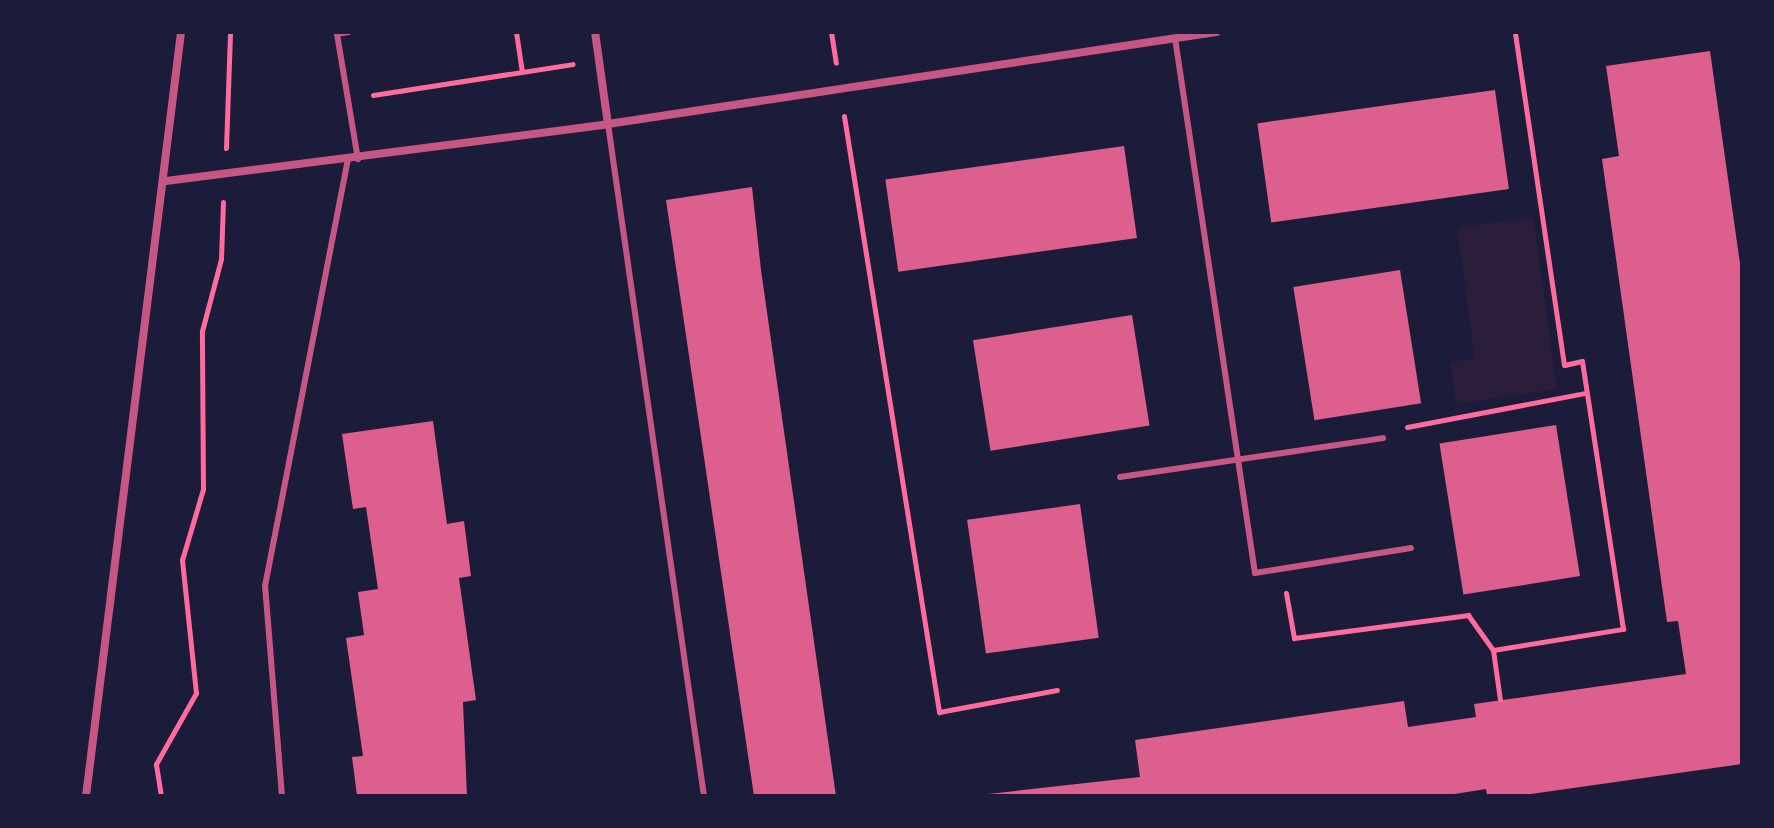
<!DOCTYPE html>
<html>
<head>
<meta charset="utf-8">
<style>
	body { margin:0 }
	#map { position:relative; width:1774px; height:828px; overflow:hidden; background:#1b1b3a; font-family:"Source Sans 3",sans-serif }
	div>[style] { position:absolute }
	.green>* { inset:0; background:#2a1e3b }
	.building>* { inset:0; background:#dd5f8e; transform-origin:0 0 }
	.path>* { height:5px; margin:-2.5px; padding:0 2.5px; transform-origin:2.5px; border-radius:2.5px; background:#ff6b9d }
	.service>* { height:6px; margin:-3px; padding:0 3px; transform-origin:3px; border-radius:3px; background:#c65784 }
	.minor>* { height:8px; margin:-4px; padding:0 4px; transform-origin:4px; border-radius:4px; background:#c65784 }
	span { translate:-50% -50%; white-space:nowrap; text-align:center; line-height:1.15; -webkit-text-stroke:6px #1b1b3a; paint-order:stroke }
	.frame { position:absolute; inset:0; border:34px solid #1b1b3a; pointer-events:none }
</style>
</head>
<body>
<div id="map">
	<div class="green">
		<i style="clip-path:polygon(1533px 217px,1557px 389px,1456px 404px,1450px 362px,1475px 358px,1457px 228px)"></i>
	</div>
	<div class="building">
		<i style="clip-path:polygon(1710px 51px,1742px 278px,1742px 764px,1517px 796px,1487px 796px,1486px 789px,1442px 796px,970px 796px,1140px 777px,1135px 740px,1404px 701px,1408px 727px,1476px 717px,1474px 704px,1686px 674px,1678px 621px,1667px 622px,1602px 159px,1619px 156px,1606px 66px)"></i>
		<i style="left:1495px;top:90px;width:100px;height:240px;rotate:82deg"></i>
		<i style="left:1124px;top:146px;width:93px;height:241px;rotate:82deg"></i>
		<i style="clip-path:polygon(752px 187px,761px 270px,836px 796px,754px 796px,666px 200px)"></i>
		<i style="left:1400px;top:270px;width:135px;height:108px;rotate:81deg"></i>
		<i style="left:1132px;top:315px;width:112px;height:161px;rotate:81deg"></i>
		<i style="clip-path:polygon(433px 421px,447px 524px,464px 521px,471px 576px,459px 578px,476px 700px,463px 702px,467px 796px,357px 796px,352px 757px,363px 756px,346px 638px,364px 635px,358px 592px,378px 589px,366px 507px,353px 509px,342px 434px)"></i>
		<i style="left:1556px;top:425px;width:153px;height:118px;rotate:81deg"></i>
		<i style="left:1080px;top:504px;width:135px;height:114px;rotate:82deg"></i>
	</div>
	<div class="path">
		<i style="left:516px;top:32px;width:40px;rotate:81.5deg"></i>
		<i style="left:831px;top:32px;width:31px;rotate:81deg"></i>
		<i style="left:373px;top:95px;width:202px;rotate:-8.8deg"></i>
		<i style="left:844px;top:116px;width:604px;rotate:80.94deg"></i>
		<i style="left:939px;top:712px;width:120px;rotate:-10.6deg"></i>
		<i style="left:226px;top:148px;width:116px;rotate:-88deg"></i>
		<i style="left:1407px;top:427px;width:182px;rotate:-10.8deg"></i>
		<i style="left:1286px;top:593px;width:46px;rotate:79.9deg"></i>
		<i style="left:1294px;top:638px;width:176px;rotate:-7.5deg"></i>
		<i style="left:1468px;top:615px;width:43px;rotate:54.5deg"></i>
		<i style="left:1493px;top:650px;width:50px;rotate:82deg"></i>
		<i style="left:1493px;top:650px;width:132px;rotate:-9.2deg"></i>
		<i style="left:1623px;top:629px;width:271px;rotate:-98.7deg"></i>
		<i style="left:1582px;top:361px;width:18px;rotate:167deg"></i>
		<i style="left:1564px;top:365px;width:337px;rotate:-98.4deg"></i>
		<i style="left:161px;top:796px;width:32px;rotate:-99deg"></i>
		<i style="left:156px;top:764px;width:81px;rotate:-60.6deg"></i>
		<i style="left:196px;top:693px;width:134px;rotate:-96deg"></i>
		<i style="left:182px;top:560px;width:74px;rotate:-73.5deg"></i>
		<i style="left:203px;top:489px;width:158px;rotate:-90.4deg"></i>
		<i style="left:202px;top:331px;width:74px;rotate:-75.2deg"></i>
		<i style="left:221px;top:259px;width:57px;rotate:-88deg"></i>
	</div>
	<div class="service">
		<i style="left:349px;top:32px;width:12px;rotate:171deg"></i>
		<i style="left:337px;top:34px;width:127px;rotate:80.5deg"></i>
		<i style="left:1175px;top:38px;width:541px;rotate:81.5deg"></i>
		<i style="left:1255px;top:573px;width:158px;rotate:-9.1deg"></i>
		<i style="left:608px;top:124px;width:679px;rotate:81.87deg"></i>
		<i style="left:1120px;top:477px;width:266px;rotate:-8.4deg"></i>
		<i style="left:282px;top:796px;width:211px;rotate:-94.6deg"></i>
		<i style="left:265px;top:586px;width:434px;rotate:-79deg"></i>
	</div>
	<div class="minor">
		<i style="left:595px;top:32px;width:93px;rotate:82deg"></i>
		<i style="left:166px;top:181px;width:446px;rotate:-7.3deg"></i>
		<i style="left:608px;top:124px;width:615px;rotate:-8.6deg"></i>
		<i style="left:86px;top:796px;width:770px;rotate:-82.91deg"></i>
	</div>
	<div class="frame"></div>
</div>
</body>
</html>
